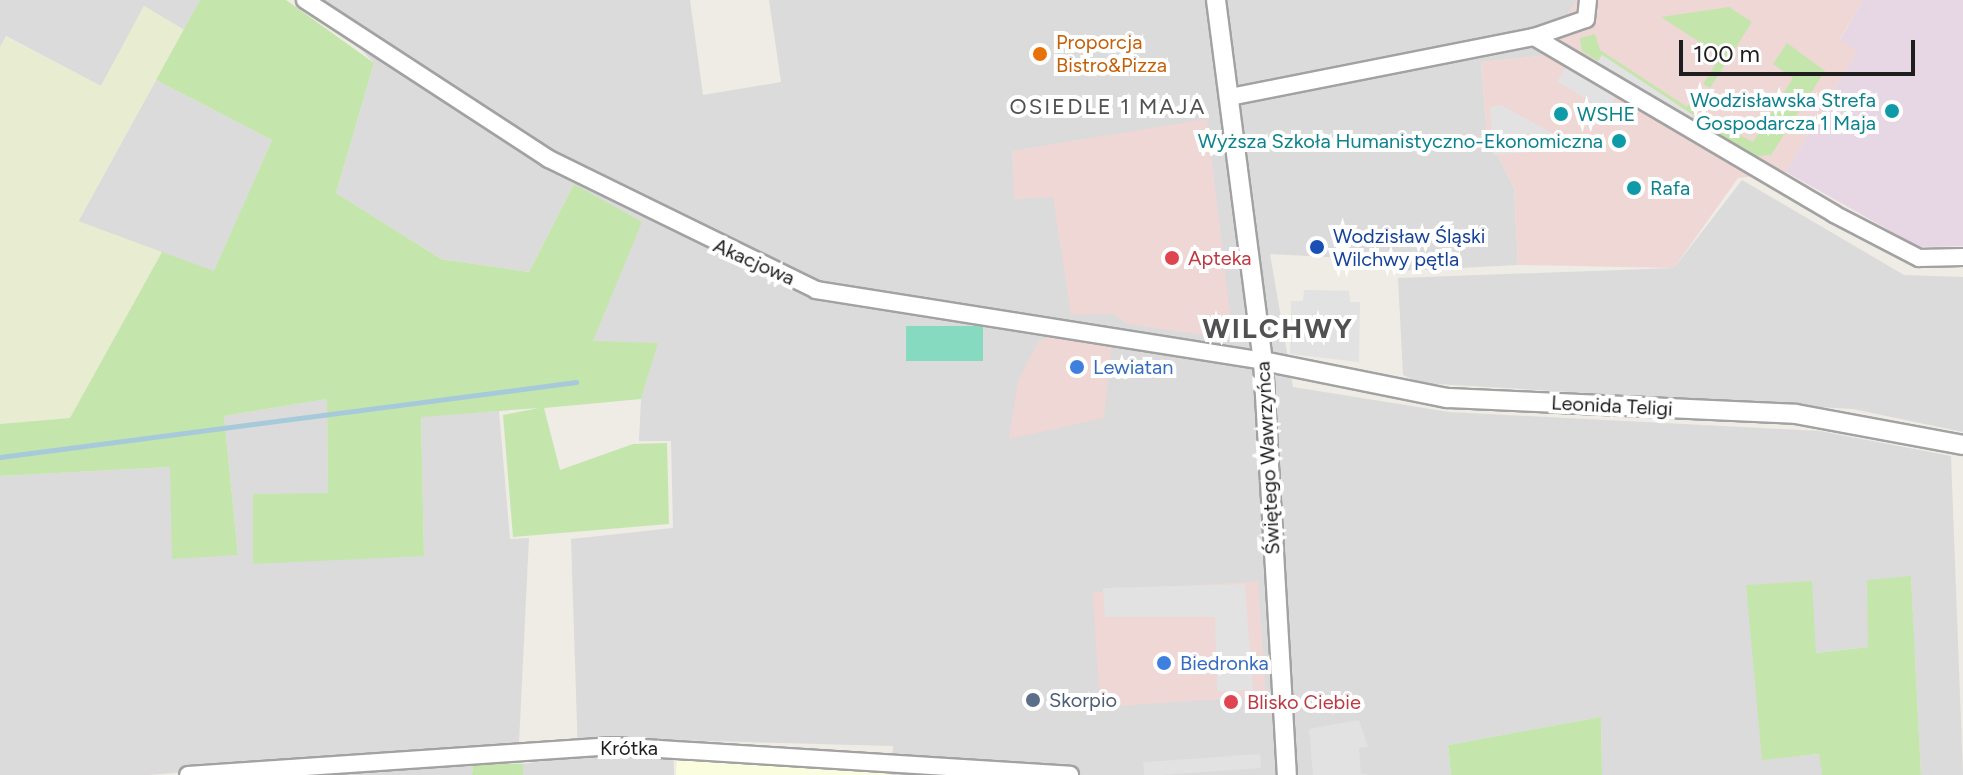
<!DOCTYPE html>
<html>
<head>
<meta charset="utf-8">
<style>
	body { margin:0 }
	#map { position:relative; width:1963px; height:775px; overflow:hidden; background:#eeece4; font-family:Figtree,sans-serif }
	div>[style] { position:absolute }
	.residential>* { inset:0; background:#dcdbdb }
	.commercial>* { inset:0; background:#eed7d4; transform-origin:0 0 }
	.industrial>* { inset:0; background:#e7d6e3 }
	.education>* { inset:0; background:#fbfede }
	.farmland>* { inset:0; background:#e8ecd0 }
	.grass>* { inset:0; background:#c4e6ac }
	.pitch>* { inset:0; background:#85dac0; transform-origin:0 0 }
	.parking>* { inset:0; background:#e2e2e2; transform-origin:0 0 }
	.stream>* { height:5px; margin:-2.5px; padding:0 2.5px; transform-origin:2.5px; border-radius:2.5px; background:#a6cada }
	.roads { filter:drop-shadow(2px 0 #a2a2a2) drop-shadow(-2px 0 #a2a2a2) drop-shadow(0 2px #a2a2a2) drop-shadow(0 -2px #a2a2a2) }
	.minor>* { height:16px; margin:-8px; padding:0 8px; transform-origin:8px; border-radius:8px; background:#fff }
	.tertiary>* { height:18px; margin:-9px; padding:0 9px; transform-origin:9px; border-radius:9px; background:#fff }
	.dots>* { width:22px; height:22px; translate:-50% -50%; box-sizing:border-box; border:4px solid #fff; border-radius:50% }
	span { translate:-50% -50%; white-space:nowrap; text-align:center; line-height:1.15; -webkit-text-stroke:8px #fff; paint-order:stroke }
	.food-label { font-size:20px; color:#c56008 }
	.left { translate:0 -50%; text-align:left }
	.culture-label { font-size:20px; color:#0d838f }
	.right { translate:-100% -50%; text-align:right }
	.transit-label { font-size:20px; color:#164399 }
	.health-label { font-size:20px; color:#be3a42 }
	.street-label { font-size:20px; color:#1e1e1e }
	.shop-label { font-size:20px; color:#366cbe }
	.service-label { font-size:20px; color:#4e5e75 }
	.neighbourhood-label { font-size:22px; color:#515151; letter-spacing:2px }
	.district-label { font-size:28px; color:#515151; font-weight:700; letter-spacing:2px }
	.scale { position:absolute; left:1679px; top:40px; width:236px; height:36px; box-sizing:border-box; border:4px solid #1e1e1e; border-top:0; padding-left:10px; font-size:24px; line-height:28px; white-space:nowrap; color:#1e1e1e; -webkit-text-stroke:6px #fff; paint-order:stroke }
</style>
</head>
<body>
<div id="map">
	<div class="residential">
		<i style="clip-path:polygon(0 0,200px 0,184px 30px,144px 6px,101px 86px,6px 36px,0 47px)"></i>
		<i style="clip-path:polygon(314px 0,690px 0,703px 95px,781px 82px,769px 0,1577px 0,1540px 56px,1481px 62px,1487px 134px,1514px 188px,1518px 265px,1399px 271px,1365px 259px,1270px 254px,1293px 387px,1449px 412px,1820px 431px,1951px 456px,1963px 775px,1921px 775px,1911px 577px,1868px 647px,1815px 653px,1811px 581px,1762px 759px,1820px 754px,1822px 775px,1602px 775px,1601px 717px,1448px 745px,1451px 775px,892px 775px,893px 746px,673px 740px,674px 775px,523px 775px,523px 764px,578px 756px,571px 539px,673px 528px,671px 441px,639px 441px,641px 399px,657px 344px,593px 342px,574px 184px,529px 272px,441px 259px,336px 193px,374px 63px)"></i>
		<i style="clip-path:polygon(156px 80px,272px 140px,214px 272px,78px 222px)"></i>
		<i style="clip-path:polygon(1742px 180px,1904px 275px,1963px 277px,1963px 432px,1853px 409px,1420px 383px,1403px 375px,1398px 278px,1674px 268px)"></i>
		<i style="clip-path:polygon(327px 399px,328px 493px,424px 556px,421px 416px,499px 411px,510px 539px,529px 538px,519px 743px,149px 775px,0 775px,0 476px,170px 467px,238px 555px,224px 416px)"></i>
		<i style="clip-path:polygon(473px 762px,472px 775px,256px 775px)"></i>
	</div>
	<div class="commercial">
		<i style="clip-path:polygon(1577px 0,1863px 0,1840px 39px,1857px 51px,1786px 172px,1738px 178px,1674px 268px,1518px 265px,1514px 188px,1487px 134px,1481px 62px,1540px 56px)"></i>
		<i style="clip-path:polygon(1207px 119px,1233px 339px,1127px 324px,1113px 314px,1071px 315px,1053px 197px,1014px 199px,1012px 151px)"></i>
		<i style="clip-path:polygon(1055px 334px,1112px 343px,1104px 418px,1009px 439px,1018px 381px,1038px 342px)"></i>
		<i style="left:1258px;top:581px;width:115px;height:166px;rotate:86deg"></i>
	</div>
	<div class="industrial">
		<i style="clip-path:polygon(1863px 0,1963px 0,1963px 246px,1919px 247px,1786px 172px,1857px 51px,1840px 40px)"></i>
	</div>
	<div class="education">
		<i style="clip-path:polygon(677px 756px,890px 771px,889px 775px,676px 775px)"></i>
	</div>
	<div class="farmland">
		<i style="clip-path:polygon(144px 6px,184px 30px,78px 221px,162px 252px,70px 418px,0 424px,0 48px,6px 37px,101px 86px)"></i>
	</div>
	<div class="grass">
		<i style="clip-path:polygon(200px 0,286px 0,374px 63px,336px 193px,441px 259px,529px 272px,574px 184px,642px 222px,593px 341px,658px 343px,641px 399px,544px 408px,560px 470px,633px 444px,667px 443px,669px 524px,513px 537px,503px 415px,539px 408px,421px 417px,424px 556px,253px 564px,253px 494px,328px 493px,327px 399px,224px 416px,238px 555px,172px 559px,170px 467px,0 476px,0 424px,70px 418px,162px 252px,214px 271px,272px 140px,156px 80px)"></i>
		<i style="clip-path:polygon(1729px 7px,1752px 22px,1710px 88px,1703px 84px,1721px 56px,1661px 17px)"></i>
		<i style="clip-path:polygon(1595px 34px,1600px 50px,1687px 107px,1699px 89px,1707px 94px,1693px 115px,1602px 55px,1598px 61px,1582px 51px,1580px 38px)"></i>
		<i style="clip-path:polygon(1787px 43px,1825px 71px,1771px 155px,1748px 157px,1700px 128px,1705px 117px,1753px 142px,1793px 78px,1773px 64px)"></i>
		<i style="clip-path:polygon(1911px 576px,1921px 775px,1822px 775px,1819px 754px,1762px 760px,1746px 585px,1812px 581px,1816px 653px,1868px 647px,1867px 580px)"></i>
		<i style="clip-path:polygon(1601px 717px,1602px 775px,1451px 775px,1448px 745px)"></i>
		<i style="clip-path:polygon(473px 762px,523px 764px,523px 775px,472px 775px)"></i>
	</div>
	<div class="pitch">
		<i style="left:983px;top:326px;width:35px;height:77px;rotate:90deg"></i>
	</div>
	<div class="parking">
		<i style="clip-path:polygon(1602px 55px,1693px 115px,1687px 124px,1595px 66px)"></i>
		<i style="left:1566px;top:67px;width:58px;height:17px;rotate:31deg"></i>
		<i style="clip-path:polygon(1501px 105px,1563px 139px,1558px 150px,1493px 155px,1490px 107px)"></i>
		<i style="clip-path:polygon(1304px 290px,1349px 291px,1350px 302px,1360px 302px,1359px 362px,1290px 354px,1291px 301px,1303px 301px)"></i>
		<i style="clip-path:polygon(1245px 584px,1253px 690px,1217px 691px,1215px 617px,1105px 617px,1103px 588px)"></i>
		<i style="clip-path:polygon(1359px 720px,1368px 747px,1359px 748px,1361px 773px,1371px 775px,1313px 775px,1309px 729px)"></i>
		<i style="left:1260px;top:754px;width:14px;height:117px;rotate:86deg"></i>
	</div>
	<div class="stream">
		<i style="left:0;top:457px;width:581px;rotate:-7.42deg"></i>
	</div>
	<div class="roads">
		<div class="minor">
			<i style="left:305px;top:0;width:291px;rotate:33.1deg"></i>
			<i style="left:549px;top:159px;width:297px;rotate:26.1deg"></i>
			<i style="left:816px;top:290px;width:453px;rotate:9deg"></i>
			<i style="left:1534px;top:37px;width:348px;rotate:30.5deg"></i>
			<i style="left:1834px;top:214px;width:96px;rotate:27.4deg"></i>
			<i style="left:1919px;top:258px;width:44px;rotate:-1.3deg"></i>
			<i style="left:1230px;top:97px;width:310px;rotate:-11.2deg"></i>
			<i style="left:1534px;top:37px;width:55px;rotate:-19.1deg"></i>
			<i style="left:1586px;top:19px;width:19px;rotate:-84deg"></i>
			<i style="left:188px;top:775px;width:426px;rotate:-3.9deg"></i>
			<i style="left:613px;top:746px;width:458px;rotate:3.6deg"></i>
		</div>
		<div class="tertiary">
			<i style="left:1216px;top:0;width:364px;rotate:82.6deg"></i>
			<i style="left:1263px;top:361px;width:415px;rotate:86.7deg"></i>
			<i style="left:1263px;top:361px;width:188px;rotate:11.4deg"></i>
			<i style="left:1447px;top:398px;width:349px;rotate:2.6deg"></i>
			<i style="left:1796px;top:414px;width:170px;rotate:10.5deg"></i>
		</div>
	</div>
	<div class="dots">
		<i style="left:1040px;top:54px;background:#e8710a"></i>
		<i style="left:1892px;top:111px;background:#0f9aa8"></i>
		<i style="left:1561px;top:114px;background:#0f9aa8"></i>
		<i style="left:1619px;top:141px;background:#0f9aa8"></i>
		<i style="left:1634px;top:188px;background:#0f9aa8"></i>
		<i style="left:1317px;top:247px;background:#1a4fb4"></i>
		<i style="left:1172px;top:258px;background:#e0444e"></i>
		<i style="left:1077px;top:367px;background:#3f7fe0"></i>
		<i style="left:1164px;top:663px;background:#3f7fe0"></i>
		<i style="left:1033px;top:700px;background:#5c6f8a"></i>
		<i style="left:1231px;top:702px;background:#e0444e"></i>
	</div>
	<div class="food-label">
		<span class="left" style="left:1056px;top:54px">Proporcja<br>Bistro&amp;Pizza</span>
	</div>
	<div class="culture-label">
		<span class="right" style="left:1876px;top:112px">Wodzisławska Strefa<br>Gospodarcza 1 Maja</span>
		<span class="left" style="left:1577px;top:114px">WSHE</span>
		<span class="right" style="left:1603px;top:141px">Wyższa Szkoła Humanistyczno-Ekonomiczna</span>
		<span class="left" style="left:1650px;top:188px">Rafa</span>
	</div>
	<div class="transit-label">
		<span class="left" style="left:1333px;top:248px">Wodzisław Śląski<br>Wilchwy pętla</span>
	</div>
	<div class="health-label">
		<span class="left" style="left:1188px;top:258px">Apteka</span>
		<span class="left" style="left:1247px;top:702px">Blisko Ciebie</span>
	</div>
	<div class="street-label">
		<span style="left:754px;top:262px;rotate:24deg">Akacjowa</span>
		<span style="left:1612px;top:406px;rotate:3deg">Leonida Teligi</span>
		<span style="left:1268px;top:458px;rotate:-93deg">Świętego Wawrzyńca</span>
		<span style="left:629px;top:748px">Krótka</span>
	</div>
	<div class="shop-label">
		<span class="left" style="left:1093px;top:367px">Lewiatan</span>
		<span class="left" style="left:1180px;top:663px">Biedronka</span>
	</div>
	<div class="service-label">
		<span class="left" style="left:1049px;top:700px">Skorpio</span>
	</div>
	<div class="neighbourhood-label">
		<span style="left:1108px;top:107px">OSIEDLE 1 MAJA</span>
	</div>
	<div class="district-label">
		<span style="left:1278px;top:328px">WILCHWY</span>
	</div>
	<div class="scale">100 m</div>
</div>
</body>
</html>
